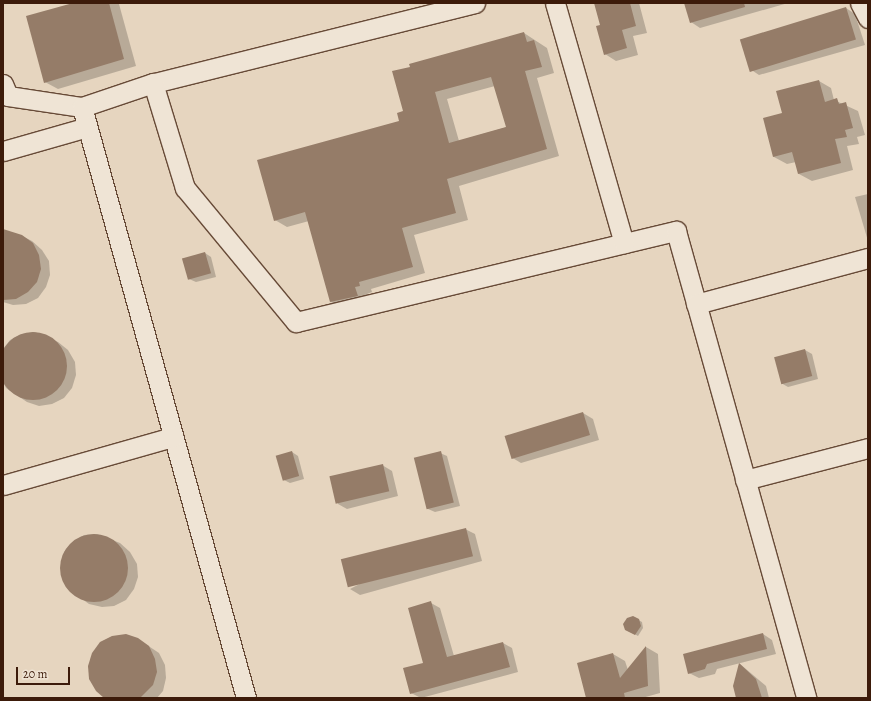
<!DOCTYPE html>
<html>
<head>
<meta charset="utf-8">
<style>
	body { margin:0 }
	#map { position:relative; width:871px; height:701px; overflow:hidden; background:#e6d5bf; font-family:Alegreya,serif }
	div>[style] { position:absolute }
	.shadow>* { inset:0; background:#0003 }
	.building>* { inset:0; background:#957c68; transform-origin:0 0 }
	.round { border-radius:50% }
	.roads { filter:drop-shadow(1px 0 #674a37) drop-shadow(-1px 0 #674a37) drop-shadow(0 1px #674a37) drop-shadow(0 -1px #674a37) }
	.minor>* { height:19px; margin:-9.5px; padding:0 9.5px; transform-origin:9.5px; border-radius:9.5px; background:#efe4d5 }
	span { translate:-50% -50%; white-space:nowrap; text-align:center; line-height:1.15; -webkit-text-stroke:3.5px #efe4d5; paint-order:stroke }
	.frame { position:absolute; inset:0; border:4px solid #3d1b0a; pointer-events:none }
	.scale { position:absolute; left:16px; top:667px; width:54px; height:18px; box-sizing:border-box; border:2px solid #3d1b0a; border-top:0; padding-left:5px; font-size:12px; line-height:14px; white-space:nowrap; color:#3d1b0a; -webkit-text-stroke:3px #efe4d5; paint-order:stroke }
</style>
</head>
<body>
<div id="map">
	<div class="shadow">
		<i style="clip-path:polygon(82px 3px,119px 4px,136px 66px,58px 89px,45px 82px)"></i>
		<i style="clip-path:polygon(595px 3px,639px 3px,647px 33px,633px 36px,638px 55px,616px 61px,605px 54px,601px 26px)"></i>
		<i style="clip-path:polygon(685px 3px,788px 3px,700px 28px,691px 22px)"></i>
		<i style="clip-path:polygon(846px 8px,855px 14px,865px 45px,759px 75px,750px 69px)"></i>
		<i style="clip-path:polygon(evenodd,524px 33px,547px 48px,554px 73px,537px 78px,559px 156px,459px 186px,468px 220px,414px 235px,425px 273px,371px 289px,372px 292px,367px 294px,370px 303px,344px 309px,331px 302px,309px 221px,287px 227px,275px 220px,400px 121px,404px 112px,524px 33px,495px 86px,507px 127px,459px 141px,447px 99px,495px 86px)"></i>
		<i style="clip-path:polygon(819px 81px,831px 88px,834px 100px,858px 111px,865px 135px,857px 137px,859px 144px,847px 146px,853px 170px,812px 181px,799px 174px,796px 162px,787px 164px,774px 157px,764px 119px,783px 114px)"></i>
		<i style="clip-path:polygon(868px 194px,868px 241px,855px 197px)"></i>
		<i style="clip-path:polygon(3px 233px,22px 236px,32px 241px,42px 250px,49px 261px,50px 275px,46px 287px,38px 298px,26px 304px,13px 305px,3px 302px)"></i>
		<i style="clip-path:polygon(205px 253px,211px 257px,216px 277px,196px 282px,189px 279px)"></i>
		<i style="clip-path:polygon(35px 332px,58px 342px,68px 350px,75px 362px,76px 375px,72px 388px,64px 398px,52px 404px,39px 406px,27px 402px,6px 388px,3px 382px,3px 349px,10px 340px,22px 334px)"></i>
		<i style="clip-path:polygon(805px 350px,812px 354px,818px 379px,788px 387px,781px 383px)"></i>
		<i style="clip-path:polygon(583px 413px,593px 419px,599px 440px,521px 463px,511px 457px)"></i>
		<i style="clip-path:polygon(292px 452px,298px 456px,304px 479px,290px 483px,284px 480px)"></i>
		<i style="clip-path:polygon(440px 453px,447px 456px,460px 506px,435px 512px,428px 509px,415px 459px)"></i>
		<i style="clip-path:polygon(382px 465px,392px 471px,398px 496px,347px 509px,338px 504px,331px 479px)"></i>
		<i style="clip-path:polygon(465px 529px,475px 534px,482px 561px,360px 595px,350px 589px)"></i>
		<i style="clip-path:polygon(97px 534px,120px 543px,130px 552px,137px 564px,138px 577px,134px 589px,126px 600px,114px 606px,102px 607px,89px 604px,68px 589px,62px 578px,61px 565px,64px 552px,73px 542px,84px 535px)"></i>
		<i style="clip-path:polygon(431px 603px,440px 608px,454px 656px,503px 643px,512px 648px,518px 672px,421px 698px,411px 693px,425px 664px)"></i>
		<i style="clip-path:polygon(633px 617px,642px 622px,643px 628px,638px 636px,629px 631px)"></i>
		<i style="clip-path:polygon(763px 634px,772px 640px,776px 654px,717px 669px,715px 674px,699px 678px,689px 673px)"></i>
		<i style="clip-path:polygon(138px 639px,159px 653px,165px 665px,166px 678px,163px 691px,157px 698px,106px 698px)"></i>
		<i style="clip-path:polygon(646px 647px,658px 654px,660px 693px,642px 698px,587px 698px,613px 654px,625px 661px,628px 670px)"></i>
		<i style="clip-path:polygon(740px 664px,766px 686px,769px 698px,737px 698px)"></i>
	</div>
	<div class="building">
		<i style="clip-path:polygon(73px 3px,109px 3px,124px 59px,44px 83px,26px 16px)"></i>
		<i style="clip-path:polygon(594px 3px,630px 3px,636px 26px,622px 30px,627px 48px,604px 55px,596px 26px,600px 25px)"></i>
		<i style="clip-path:polygon(684px 3px,744px 3px,745px 7px,690px 23px)"></i>
		<i style="left:846px;top:7px;width:34px;height:111px;rotate:73deg"></i>
		<i style="clip-path:polygon(evenodd,524px 32px,527px 42px,534px 40px,542px 67px,525px 71px,547px 149px,447px 179px,456px 213px,402px 228px,413px 267px,359px 282px,360px 286px,355px 287px,358px 296px,330px 302px,305px 212px,274px 221px,257px 160px,399px 121px,397px 113px,403px 111px,392px 71px,410px 67px,409px 64px,524px 32px,491px 77px,506px 127px,449px 143px,435px 92px,491px 77px)"></i>
		<i style="clip-path:polygon(819px 80px,825px 102px,837px 98px,839px 104px,846px 102px,853px 128px,845px 130px,847px 137px,835px 139px,841px 163px,798px 174px,792px 152px,773px 157px,763px 118px,782px 113px,776px 91px)"></i>
		<i style="clip-path:polygon(3px 229px,22px 235px,33px 243px,39px 255px,41px 269px,37px 282px,28px 292px,16px 299px,3px 300px)"></i>
		<i style="left:205px;top:252px;width:22px;height:24px;rotate:74deg"></i>
		<i class="round" style="left:-1px;top:332px;width:68px;height:68px"></i>
		<i style="left:805px;top:349px;width:28px;height:32px;rotate:75deg"></i>
		<i style="left:583px;top:412px;width:24px;height:82px;rotate:73deg"></i>
		<i style="left:292px;top:451px;width:26px;height:17px;rotate:74deg"></i>
		<i style="left:441px;top:451px;width:53px;height:28px;rotate:76deg"></i>
		<i style="left:383px;top:464px;width:28px;height:55px;rotate:77deg"></i>
		<i style="left:466px;top:528px;width:29px;height:129px;rotate:76deg"></i>
		<i class="round" style="left:60px;top:534px;width:68px;height:68px"></i>
		<i style="clip-path:polygon(431px 601px,447px 657px,503px 642px,510px 667px,410px 694px,403px 668px,423px 663px,408px 608px)"></i>
		<i style="clip-path:polygon(633px 616px,639px 619px,641px 626px,635px 635px,625px 630px,623px 624px,627px 618px)"></i>
		<i style="clip-path:polygon(763px 633px,767px 649px,707px 664px,705px 669px,688px 674px,683px 654px)"></i>
		<i style="clip-path:polygon(126px 634px,138px 638px,149px 646px,155px 659px,157px 672px,153px 685px,140px 698px,104px 698px,96px 691px,89px 679px,88px 666px,92px 653px,100px 642px,112px 636px)"></i>
		<i style="clip-path:polygon(646px 646px,648px 686px,624px 693px,625px 698px,586px 698px,577px 663px,613px 653px,620px 678px)"></i>
		<i style="clip-path:polygon(739px 663px,756px 679px,762px 698px,736px 698px,733px 686px)"></i>
	</div>
	<div class="roads">
		<div class="minor">
			<i style="left:475px;top:3px;width:332px;rotate:166deg"></i>
			<i style="left:153px;top:83px;width:110px;rotate:73.1deg"></i>
			<i style="left:185px;top:188px;width:174px;rotate:50.4deg"></i>
			<i style="left:296px;top:322px;width:391px;rotate:-13.5deg"></i>
			<i style="left:676px;top:231px;width:485px;rotate:74.4deg"></i>
			<i style="left:555px;top:3px;width:250px;rotate:74deg"></i>
			<i style="left:860px;top:3px;width:17px;rotate:62deg"></i>
			<i style="left:3px;top:84px;width:13px;rotate:67deg"></i>
			<i style="left:8px;top:96px;width:75px;rotate:8.5deg"></i>
			<i style="left:82px;top:107px;width:75px;rotate:-18.7deg"></i>
			<i style="left:82px;top:107px;width:613px;rotate:74.49deg"></i>
			<i style="left:3px;top:151px;width:87px;rotate:-15.9deg"></i>
			<i style="left:696px;top:304px;width:178px;rotate:-15deg"></i>
			<i style="left:745px;top:480px;width:127px;rotate:-14.6deg"></i>
			<i style="left:3px;top:485px;width:177px;rotate:-15.8deg"></i>
		</div>
	</div>
	<div class="frame"></div>
	<div class="scale">20 m</div>
</div>
</body>
</html>
